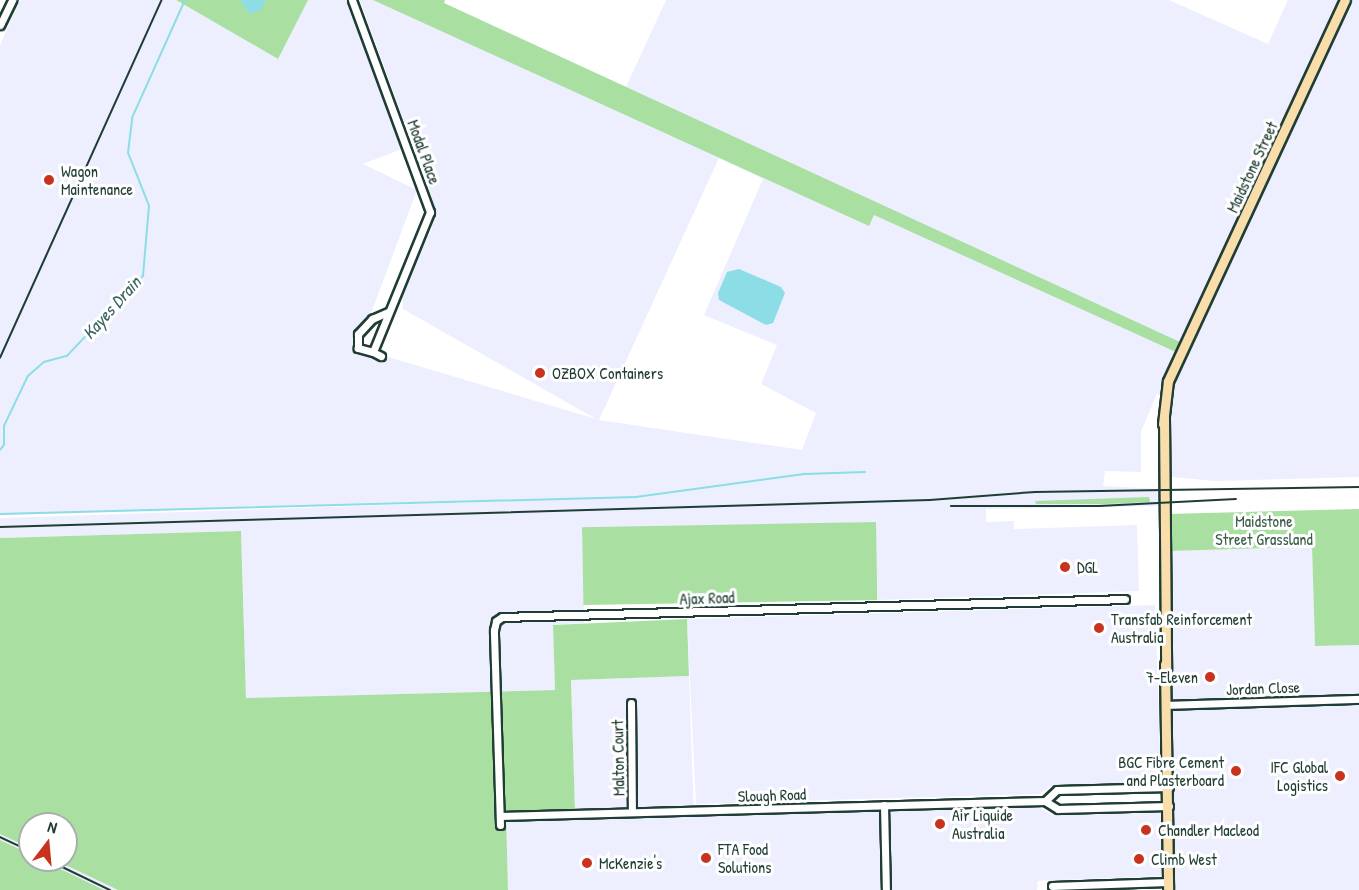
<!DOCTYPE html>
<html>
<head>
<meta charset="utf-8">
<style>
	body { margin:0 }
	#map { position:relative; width:1359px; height:890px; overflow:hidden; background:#fff; font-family:"Patrick Hand",sans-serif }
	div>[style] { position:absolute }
	.built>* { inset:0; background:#edeffe; transform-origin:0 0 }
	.green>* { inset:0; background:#aadfa2; transform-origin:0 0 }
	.water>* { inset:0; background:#8cdde6 }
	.stream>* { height:1.5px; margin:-0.75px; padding:0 0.75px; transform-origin:0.75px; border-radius:0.75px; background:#8cdde6 }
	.roads { filter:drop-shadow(2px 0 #1f3d34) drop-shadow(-2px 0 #1f3d34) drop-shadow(0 2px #1f3d34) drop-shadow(0 -2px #1f3d34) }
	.minor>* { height:7px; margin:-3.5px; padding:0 3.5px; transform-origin:3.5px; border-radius:3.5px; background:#fff }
	.major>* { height:9px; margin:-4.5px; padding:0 4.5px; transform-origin:4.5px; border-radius:4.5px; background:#f9deab }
	.rail>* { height:1.5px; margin:-0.75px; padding:0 0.75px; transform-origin:0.75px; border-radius:0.75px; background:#1f3d34 }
	.dots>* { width:16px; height:16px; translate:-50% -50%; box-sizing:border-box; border:3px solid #fff; border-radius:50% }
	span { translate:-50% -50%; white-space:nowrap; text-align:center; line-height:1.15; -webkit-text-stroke:6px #fff; paint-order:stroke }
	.street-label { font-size:16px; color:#1f3d34 }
	.poi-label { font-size:16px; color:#1f3d34 }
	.left { translate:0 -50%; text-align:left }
	.right { translate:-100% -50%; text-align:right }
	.park-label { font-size:16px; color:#3b5d4a }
	.water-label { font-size:18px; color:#3a6560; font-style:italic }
	.north { position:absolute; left:18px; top:812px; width:60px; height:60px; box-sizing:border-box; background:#fff; border:2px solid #a5b1ae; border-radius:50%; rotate:16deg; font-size:16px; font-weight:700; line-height:24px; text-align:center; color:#1f3d34 }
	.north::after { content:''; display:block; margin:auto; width:21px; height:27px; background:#c8321e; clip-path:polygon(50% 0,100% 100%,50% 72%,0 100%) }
</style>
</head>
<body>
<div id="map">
	<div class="built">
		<i style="clip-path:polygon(evenodd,20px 0,176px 0,278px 59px,306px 0,349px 0,402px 149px,363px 164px,417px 190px,358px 348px,596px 419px,403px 309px,402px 293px,432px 228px,434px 204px,360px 0,445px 0,444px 3px,626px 87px,666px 0,1169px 0,1268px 44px,1288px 0,1359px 0,1359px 477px,1214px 481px,1161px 476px,1162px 397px,1157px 394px,1141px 431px,1141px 472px,1105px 471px,1103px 486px,1161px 489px,1161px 506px,986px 509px,986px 522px,1014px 521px,1014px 529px,1137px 525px,1139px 591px,878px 600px,875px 522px,582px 533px,584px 623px,553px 625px,555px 690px,246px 698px,241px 531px,0 538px,0 518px,596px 498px,0 515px,0 45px,20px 0,719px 158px,763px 179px,704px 315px,777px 345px,761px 384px,816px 413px,802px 450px,599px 420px,719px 158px)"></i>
		<i style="clip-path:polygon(1312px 547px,1315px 646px,1359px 645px,1359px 695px,1172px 701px,1169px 551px)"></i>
		<i style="clip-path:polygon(1155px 605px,1161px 782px,1051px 786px,1039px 794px,696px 804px,687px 619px)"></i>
		<i style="clip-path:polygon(689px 676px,694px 815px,1039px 807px,1052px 815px,1163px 813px,1162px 876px,1038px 881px,1037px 890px,508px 890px,506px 811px,575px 810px,571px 680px)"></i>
		<i style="left:1359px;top:703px;width:187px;height:186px;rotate:90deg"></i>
		<i style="clip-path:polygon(0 834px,30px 848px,30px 854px,0 840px)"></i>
		<i style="clip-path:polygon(42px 860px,55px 860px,118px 890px,104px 890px)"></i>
	</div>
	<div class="green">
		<i style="clip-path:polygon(176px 0,308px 0,278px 59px)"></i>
		<i style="clip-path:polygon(373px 0,445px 0,444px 3px,1180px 342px,1176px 352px,874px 215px,869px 226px)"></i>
		<i style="clip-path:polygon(1149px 497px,1150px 502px,1107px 504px,1036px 504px,1035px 501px)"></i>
		<i style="clip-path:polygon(1359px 509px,1359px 645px,1315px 646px,1312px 547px,1169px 551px,1168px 514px)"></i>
		<i style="left:876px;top:522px;width:78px;height:294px;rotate:89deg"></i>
		<i style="clip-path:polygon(241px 531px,246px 698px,555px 690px,553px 625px,687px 619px,689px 676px,571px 680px,575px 810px,506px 811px,508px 890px,118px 890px,55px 860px,66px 860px,66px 824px,30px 824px,30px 848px,0 834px,0 538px)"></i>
		<i style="clip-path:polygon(0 840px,30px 854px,30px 860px,42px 860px,104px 890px,0 890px)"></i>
	</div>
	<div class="water">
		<i style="clip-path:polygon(240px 0,266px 0,261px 10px,250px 14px)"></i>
		<i style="clip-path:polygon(739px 269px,781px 287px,785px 293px,773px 323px,766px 325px,719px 300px,718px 293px,727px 272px)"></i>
	</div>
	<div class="stream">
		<i style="left:0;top:450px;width:6px;rotate:-51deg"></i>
		<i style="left:4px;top:445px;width:19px;rotate:-90deg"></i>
		<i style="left:4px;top:426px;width:55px;rotate:-64.4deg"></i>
		<i style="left:28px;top:376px;width:21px;rotate:-41deg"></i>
		<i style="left:44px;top:362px;width:24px;rotate:-15deg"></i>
		<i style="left:67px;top:356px;width:110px;rotate:-46.5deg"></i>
		<i style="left:143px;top:276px;width:70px;rotate:-85.1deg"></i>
		<i style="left:149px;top:206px;width:57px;rotate:-111.6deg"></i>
		<i style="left:128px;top:153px;width:35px;rotate:-83deg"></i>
		<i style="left:132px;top:118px;width:129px;rotate:-65.8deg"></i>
		<i style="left:0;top:514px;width:636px;rotate:-1.53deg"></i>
		<i style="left:636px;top:497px;width:171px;rotate:-7.8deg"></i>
		<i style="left:805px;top:474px;width:60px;rotate:-1.9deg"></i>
	</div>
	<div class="roads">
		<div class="minor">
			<i style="left:352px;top:0;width:226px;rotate:69.8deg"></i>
			<i style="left:430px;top:212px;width:151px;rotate:112.2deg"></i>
			<i style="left:373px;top:352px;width:16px;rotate:-165deg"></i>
			<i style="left:358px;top:348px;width:14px;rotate:-90deg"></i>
			<i style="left:358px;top:334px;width:21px;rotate:-47deg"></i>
			<i style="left:372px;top:319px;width:17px;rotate:-24deg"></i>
			<i style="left:0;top:25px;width:28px;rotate:-64deg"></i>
			<i style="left:373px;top:352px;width:9px;rotate:27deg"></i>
			<i style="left:631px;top:703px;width:109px;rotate:89.5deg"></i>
			<i style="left:1167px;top:705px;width:192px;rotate:-1.8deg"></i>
			<i style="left:1045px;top:801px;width:16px;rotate:-43deg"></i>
			<i style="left:1057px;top:790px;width:112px;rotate:-1.5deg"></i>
			<i style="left:884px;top:805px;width:85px;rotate:88.7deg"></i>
			<i style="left:500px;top:816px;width:545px;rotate:-1.58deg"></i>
			<i style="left:1045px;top:801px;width:15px;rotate:32deg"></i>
			<i style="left:1058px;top:809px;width:111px;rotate:-1.5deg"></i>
			<i style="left:500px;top:825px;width:195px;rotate:-91.8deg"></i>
			<i style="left:494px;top:630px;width:9px;rotate:-77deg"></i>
			<i style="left:496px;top:621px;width:7px;rotate:-34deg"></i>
			<i style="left:502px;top:617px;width:623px;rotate:-1.65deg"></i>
			<i style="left:1052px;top:886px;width:116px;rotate:-2deg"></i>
		</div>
		<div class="major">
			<i style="left:1164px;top:418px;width:252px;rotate:89.5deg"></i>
			<i style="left:1163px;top:424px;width:43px;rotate:-83.4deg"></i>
			<i style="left:1168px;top:381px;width:420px;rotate:-65.1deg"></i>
			<i style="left:1165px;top:664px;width:226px;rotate:89.2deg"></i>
		</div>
	</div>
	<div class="rail">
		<i style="left:0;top:358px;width:393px;rotate:-65.7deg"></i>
		<i style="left:951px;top:506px;width:148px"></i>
		<i style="left:1099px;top:506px;width:137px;rotate:-2.9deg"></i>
		<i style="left:0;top:527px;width:930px;rotate:-1.66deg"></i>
		<i style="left:930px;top:500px;width:105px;rotate:-4.4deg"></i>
		<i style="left:1035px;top:492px;width:324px;rotate:-0.9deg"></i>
		<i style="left:0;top:837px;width:33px;rotate:25deg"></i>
		<i style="left:48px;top:860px;width:69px;rotate:25.8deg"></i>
	</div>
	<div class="dots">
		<i style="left:49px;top:180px;background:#c8321e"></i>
		<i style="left:540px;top:373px;background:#c8321e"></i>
		<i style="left:1065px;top:567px;background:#c8321e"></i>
		<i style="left:1099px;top:628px;background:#c8321e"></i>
		<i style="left:1210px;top:677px;background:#c8321e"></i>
		<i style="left:1236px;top:771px;background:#c8321e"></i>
		<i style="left:1340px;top:776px;background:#c8321e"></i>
		<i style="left:940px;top:824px;background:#c8321e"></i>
		<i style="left:1146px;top:830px;background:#c8321e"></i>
		<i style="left:706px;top:858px;background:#c8321e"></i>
		<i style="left:1139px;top:859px;background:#c8321e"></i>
		<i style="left:587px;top:863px;background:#c8321e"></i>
	</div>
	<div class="street-label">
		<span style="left:424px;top:152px;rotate:70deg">Modal Place</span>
		<span style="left:1252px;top:167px;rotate:-65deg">Maidstone Street</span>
		<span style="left:707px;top:598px;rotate:-2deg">Ajax Road</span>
		<span style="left:1263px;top:688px;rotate:-2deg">Jordan Close</span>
		<span style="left:618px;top:758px;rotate:-91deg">Malton Court</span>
		<span style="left:772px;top:795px;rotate:-2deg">Slough Road</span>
	</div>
	<div class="poi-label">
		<span class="left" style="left:61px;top:180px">Wagon<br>Maintenance</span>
		<span class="left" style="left:552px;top:373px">OZBOX Containers</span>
		<span class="left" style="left:1077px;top:567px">DGL</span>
		<span class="left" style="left:1111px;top:628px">Transfab Reinforcement<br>Australia</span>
		<span class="right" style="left:1198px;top:677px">7-Eleven</span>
		<span class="right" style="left:1224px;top:771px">BGC Fibre Cement<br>and Plasterboard</span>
		<span class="right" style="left:1328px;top:776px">IFC Global<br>Logistics</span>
		<span class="left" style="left:952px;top:824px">Air Liquide<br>Australia</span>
		<span class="left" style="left:1158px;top:830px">Chandler Macleod</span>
		<span class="left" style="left:718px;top:858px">FTA Food<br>Solutions</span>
		<span class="left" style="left:1151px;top:859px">Climb West</span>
		<span class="left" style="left:599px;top:863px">McKenzie's</span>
	</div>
	<div class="park-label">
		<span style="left:1264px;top:530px">Maidstone<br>Street Grassland</span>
	</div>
	<div class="water-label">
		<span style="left:112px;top:308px;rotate:-48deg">Kayes Drain</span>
	</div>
	<div class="north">N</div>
</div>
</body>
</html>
